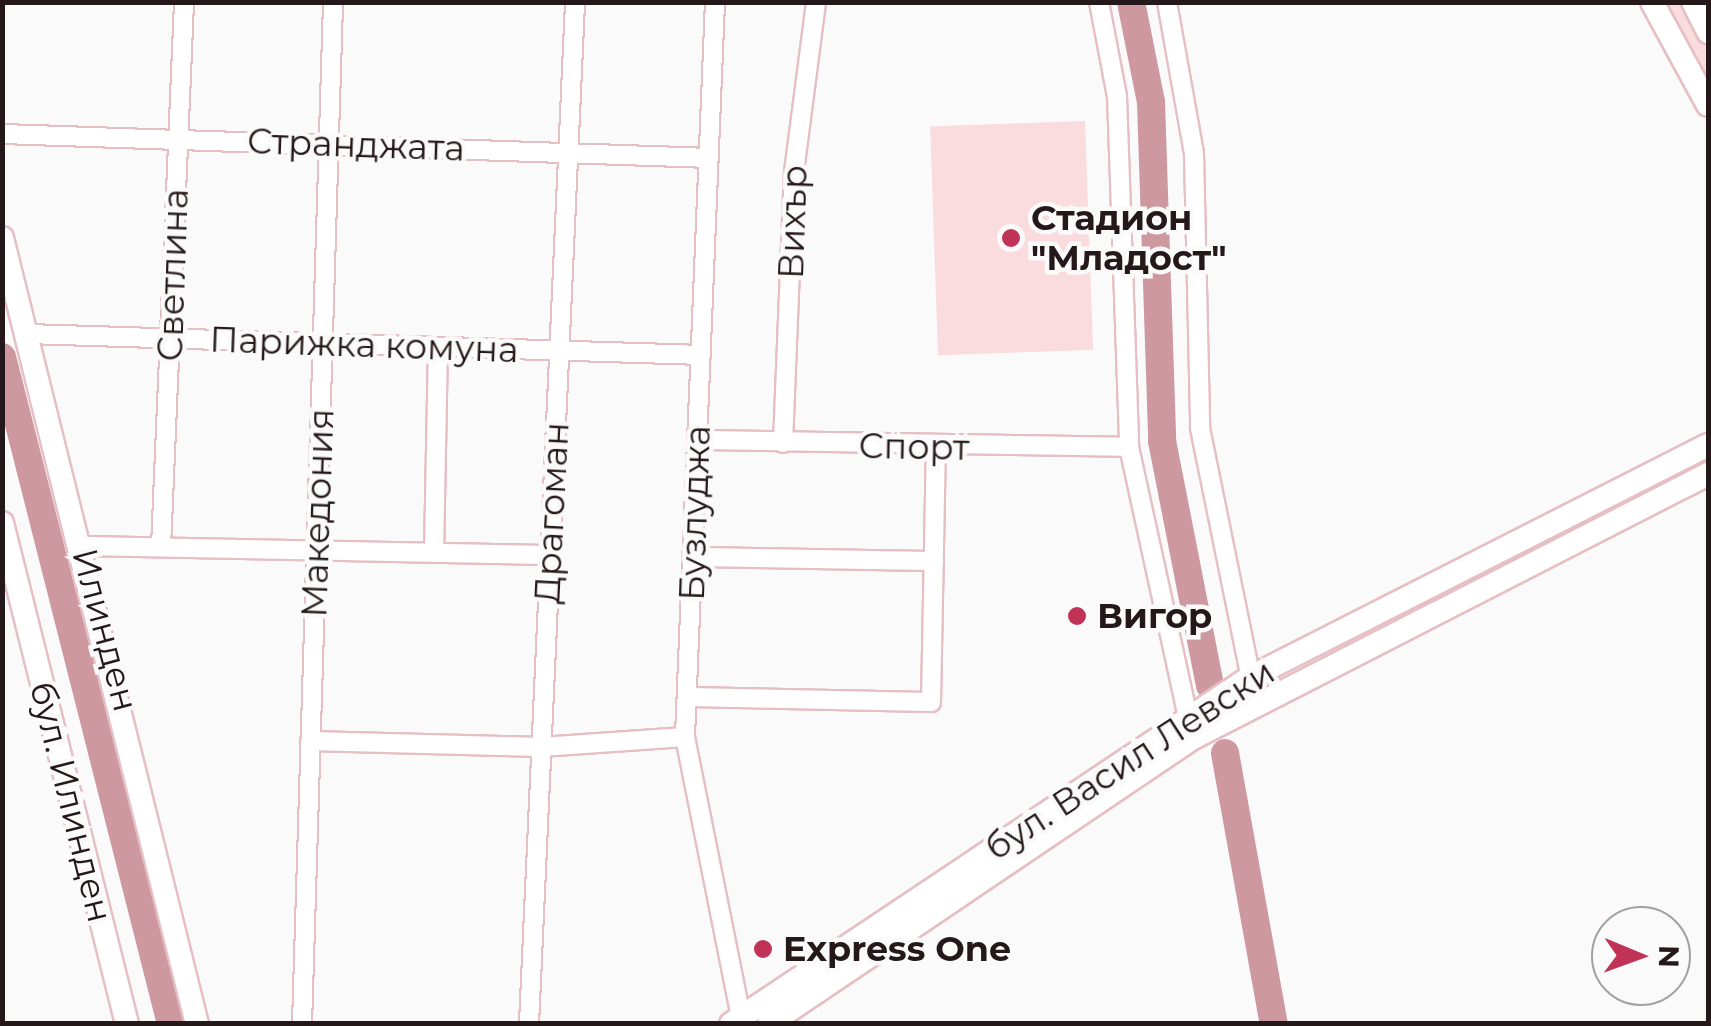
<!DOCTYPE html>
<html>
<head>
<meta charset="utf-8">
<style>
	body { margin:0 }
	#map { position:relative; width:1711px; height:1026px; overflow:hidden; background:#fafafa; font-family:Montserrat,sans-serif }
	div>[style] { position:absolute }
	.green>* { inset:0; background:#fadbde; transform-origin:0 0 }
	.river>* { height:28px; margin:-14px; padding:0 14px; transform-origin:14px; border-radius:14px; background:#cd989f }
	.roads { filter:drop-shadow(2px 0 #e5bfc4) drop-shadow(-2px 0 #e5bfc4) drop-shadow(0 2px #e5bfc4) drop-shadow(0 -2px #e5bfc4) }
	.minor>* { height:18px; margin:-9px; padding:0 9px; transform-origin:9px; border-radius:9px; background:#fff }
	.major>* { height:22px; margin:-11px; padding:0 11px; transform-origin:11px; border-radius:11px; background:#fff }
	.dots>* { width:28px; height:28px; translate:-50% -50%; box-sizing:border-box; border:5px solid #fafafa; border-radius:50% }
	span { translate:-50% -50%; white-space:nowrap; text-align:center; line-height:1.15; -webkit-text-stroke:9px #fafafa; paint-order:stroke }
	.street-label { font-size:35px; color:#25181a }
	.poi-label { font-size:35px; color:#25181a; font-weight:700 }
	.left { translate:0 -50%; text-align:left }
	.frame { position:absolute; inset:0; border:5px solid #25181a; pointer-events:none }
	.north { position:absolute; left:1591px; top:906px; width:100px; height:100px; box-sizing:border-box; background:#fafafa; border:2px solid #a5a0a0; border-radius:50%; rotate:91deg; font-size:28px; font-weight:700; line-height:40px; text-align:center; color:#25181a }
	.north::after { content:''; display:block; margin:auto; width:35px; height:45px; background:#c13257; clip-path:polygon(50% 0,100% 100%,50% 72%,0 100%) }
</style>
</head>
<body>
<div id="map">
	<div class="green">
		<i style="clip-path:polygon(1664px 3px,1687px 3px,1708px 41px,1708px 80px)"></i>
		<i style="left:1085px;top:121px;width:229px;height:155px;rotate:88deg"></i>
	</div>
	<div class="river">
		<i style="left:1131px;top:2px;width:102px;rotate:78.7deg"></i>
		<i style="left:1151px;top:102px;width:339px;rotate:88.1deg"></i>
		<i style="left:1162px;top:441px;width:249px;rotate:78.9deg"></i>
		<i style="left:2px;top:357px;width:688px;rotate:75.78deg"></i>
		<i style="left:1225px;top:753px;width:275px;rotate:79.8deg"></i>
	</div>
	<div class="roads">
		<div class="minor">
			<i style="left:715px;top:2px;width:736px;rotate:92.34deg"></i>
			<i style="left:685px;top:737px;width:287px;rotate:78.7deg"></i>
			<i style="left:1099px;top:2px;width:96px;rotate:79.2deg"></i>
			<i style="left:1117px;top:96px;width:351px;rotate:88deg"></i>
			<i style="left:1129px;top:447px;width:287px;rotate:77.7deg"></i>
			<i style="left:1167px;top:2px;width:154px;rotate:79.9deg"></i>
			<i style="left:1194px;top:154px;width:274px;rotate:88.7deg"></i>
			<i style="left:1200px;top:428px;width:281px;rotate:78.5deg"></i>
			<i style="left:2px;top:134px;width:707px;rotate:1.94deg"></i>
			<i style="left:27px;top:334px;width:674px;rotate:1.78deg"></i>
			<i style="left:698px;top:440px;width:431px;rotate:0.9deg"></i>
			<i style="left:783px;top:443px;width:271px;rotate:-87.7deg"></i>
			<i style="left:794px;top:172px;width:171px;rotate:-82.6deg"></i>
			<i style="left:83px;top:546px;width:468px;rotate:1.1deg"></i>
			<i style="left:161px;top:547px;width:545px;rotate:-87.58deg"></i>
			<i style="left:434px;top:553px;width:205px;rotate:-88.9deg"></i>
			<i style="left:693px;top:557px;width:241px;rotate:1deg"></i>
			<i style="left:687px;top:697px;width:244px;rotate:1.2deg"></i>
			<i style="left:931px;top:702px;width:252px;rotate:-88.9deg"></i>
			<i style="left:310px;top:741px;width:231px;rotate:1.5deg"></i>
			<i style="left:541px;top:747px;width:144px;rotate:-4deg"></i>
			<i style="left:302px;top:1024px;width:1022px;rotate:-88.26deg"></i>
			<i style="left:529px;top:1024px;width:1023px;rotate:-87.42deg"></i>
		</div>
		<div class="major">
			<i style="left:1652px;top:2px;width:117px;rotate:61.5deg"></i>
			<i style="left:1693px;top:2px;width:34px;rotate:63deg"></i>
			<i style="left:2px;top:238px;width:810px;rotate:76.07deg"></i>
			<i style="left:2px;top:523px;width:516px;rotate:75.99deg"></i>
			<i style="left:731px;top:1024px;width:623px;rotate:-33.74deg"></i>
			<i style="left:1249px;top:678px;width:515px;rotate:-26.91deg"></i>
			<i style="left:769px;top:1024px;width:511px;rotate:-34deg"></i>
			<i style="left:1193px;top:738px;width:579px;rotate:-27.14deg"></i>
		</div>
	</div>
	<div class="dots">
		<i style="left:1011px;top:238px;background:#c13257"></i>
		<i style="left:1077px;top:616px;background:#c13257"></i>
		<i style="left:763px;top:949px;background:#c13257"></i>
	</div>
	<div class="street-label">
		<span style="left:356px;top:145px;rotate:2deg">Странджата</span>
		<span style="left:793px;top:222px;rotate:-88deg">Вихър</span>
		<span style="left:173px;top:275px;rotate:-88deg">Светлина</span>
		<span style="left:364px;top:345px;rotate:2deg">Парижка комуна</span>
		<span style="left:914px;top:447px;rotate:1deg">Спорт</span>
		<span style="left:318px;top:513px;rotate:-88deg">Македония</span>
		<span style="left:552px;top:513px;rotate:-87deg">Драгоман</span>
		<span style="left:695px;top:513px;rotate:-88deg">Бузлуджа</span>
		<span style="left:105px;top:630px;rotate:75deg">Илинден</span>
		<span style="left:1130px;top:760px;rotate:-33deg">бул. Васил Левски</span>
		<span style="left:71px;top:802px;rotate:76deg">бул. Илинден</span>
	</div>
	<div class="poi-label">
		<span class="left" style="left:1031px;top:238px">Стадион<br>"Младост"</span>
		<span class="left" style="left:1097px;top:616px">Вигор</span>
		<span class="left" style="left:783px;top:949px">Express One</span>
	</div>
	<div class="frame"></div>
	<div class="north">N</div>
</div>
</body>
</html>
